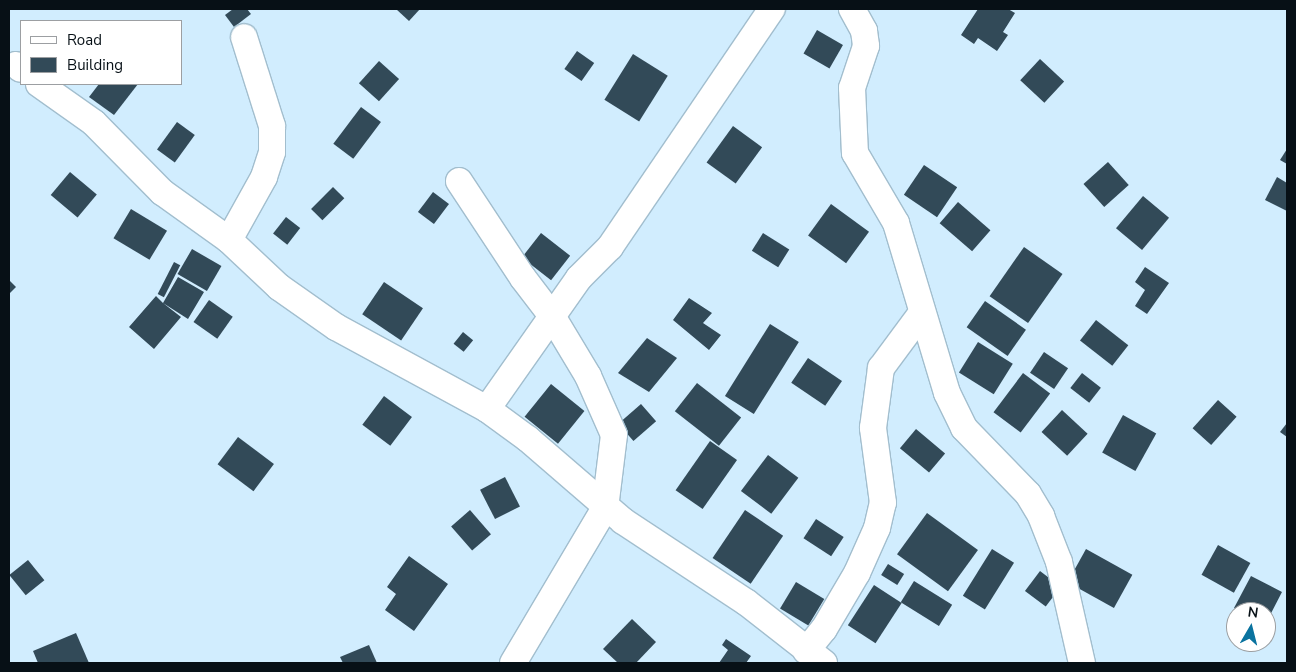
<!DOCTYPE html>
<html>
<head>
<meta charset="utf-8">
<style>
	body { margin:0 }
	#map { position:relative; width:1296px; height:672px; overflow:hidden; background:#d1edfe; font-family:"Nunito Sans",sans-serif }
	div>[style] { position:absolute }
	.building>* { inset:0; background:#324a58; transform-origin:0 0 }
	.roads { filter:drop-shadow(1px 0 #a2bece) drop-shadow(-1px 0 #a2bece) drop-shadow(0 1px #a2bece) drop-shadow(0 -1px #a2bece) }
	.minor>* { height:26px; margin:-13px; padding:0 13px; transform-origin:13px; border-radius:13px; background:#fff }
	span { translate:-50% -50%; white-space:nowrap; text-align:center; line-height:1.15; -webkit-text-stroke:5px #fff; paint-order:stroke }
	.frame { position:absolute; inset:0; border:10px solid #071016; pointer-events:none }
	.legend { position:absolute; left:20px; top:20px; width:162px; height:65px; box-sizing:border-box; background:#fff; border:1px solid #9c9fa2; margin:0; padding:6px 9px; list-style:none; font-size:15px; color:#071016 }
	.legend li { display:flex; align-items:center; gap:10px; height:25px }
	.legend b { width:25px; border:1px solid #9c9fa2 }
	.north { position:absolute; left:1226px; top:602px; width:50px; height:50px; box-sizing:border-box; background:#fff; border:1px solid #9c9fa2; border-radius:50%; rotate:8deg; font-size:14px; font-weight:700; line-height:20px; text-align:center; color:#071016 }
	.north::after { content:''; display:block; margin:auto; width:18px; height:22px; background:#0a739f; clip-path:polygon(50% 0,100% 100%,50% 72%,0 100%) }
</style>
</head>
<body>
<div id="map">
	<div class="building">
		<i style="clip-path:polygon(233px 9px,247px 9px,251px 14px,234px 27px,225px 15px)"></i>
		<i style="clip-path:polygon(396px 9px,420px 9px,409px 21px)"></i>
		<i style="clip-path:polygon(978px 9px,1008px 9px,1015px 13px,1003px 32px,1008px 35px,997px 51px,978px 38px,974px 44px,961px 35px)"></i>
		<i style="left:817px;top:30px;width:30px;height:27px;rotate:30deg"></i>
		<i style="left:577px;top:51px;width:21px;height:22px;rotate:35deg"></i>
		<i style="left:633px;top:54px;width:41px;height:54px;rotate:32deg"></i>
		<i style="left:1040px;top:59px;width:33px;height:29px;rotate:43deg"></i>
		<i style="left:379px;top:61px;width:27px;height:30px;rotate:42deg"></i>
		<i style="clip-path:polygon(99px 84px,138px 84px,114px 115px,89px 97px)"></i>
		<i style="left:361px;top:107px;width:25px;height:46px;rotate:37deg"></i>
		<i style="left:177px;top:122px;width:22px;height:34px;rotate:36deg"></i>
		<i style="left:733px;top:126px;width:36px;height:45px;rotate:36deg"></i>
		<i style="clip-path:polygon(1287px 149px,1287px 164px,1280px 160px)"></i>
		<i style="left:1108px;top:162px;width:31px;height:33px;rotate:48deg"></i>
		<i style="left:924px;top:165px;width:40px;height:36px;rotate:34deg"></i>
		<i style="left:70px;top:172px;width:35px;height:30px;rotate:40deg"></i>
		<i style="clip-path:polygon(1277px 177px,1287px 183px,1287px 211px,1265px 200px)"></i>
		<i style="left:333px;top:187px;width:16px;height:31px;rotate:45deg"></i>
		<i style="left:433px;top:192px;width:20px;height:25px;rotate:37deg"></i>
		<i style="left:1143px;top:196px;width:34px;height:42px;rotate:40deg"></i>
		<i style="left:958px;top:202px;width:43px;height:28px;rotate:41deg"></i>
		<i style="left:831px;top:204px;width:47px;height:39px;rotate:36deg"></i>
		<i style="left:131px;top:209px;width:42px;height:34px;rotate:31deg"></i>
		<i style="left:286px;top:217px;width:18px;height:21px;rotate:38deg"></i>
		<i style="left:541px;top:233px;width:37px;height:31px;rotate:38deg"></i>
		<i style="left:763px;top:233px;width:31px;height:21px;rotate:32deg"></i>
		<i style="left:1024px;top:247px;width:47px;height:60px;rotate:35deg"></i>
		<i style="left:192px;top:249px;width:34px;height:29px;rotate:30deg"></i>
		<i style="left:174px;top:262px;width:7px;height:36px;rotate:27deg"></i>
		<i style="clip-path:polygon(1145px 267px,1169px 283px,1147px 314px,1135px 306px,1145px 290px,1135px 282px)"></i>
		<i style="clip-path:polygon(178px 277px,204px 292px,188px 319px,163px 303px,181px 317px,154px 349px,129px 327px,156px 296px,163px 303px)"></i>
		<i style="clip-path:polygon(9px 280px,16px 287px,9px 294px)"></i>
		<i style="left:384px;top:282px;width:47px;height:39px;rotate:34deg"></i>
		<i style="clip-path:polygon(689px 298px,712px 313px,703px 323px,721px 335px,709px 350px,673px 320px)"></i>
		<i style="left:209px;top:300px;width:29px;height:27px;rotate:35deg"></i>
		<i style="left:985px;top:301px;width:50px;height:32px;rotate:35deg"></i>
		<i style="left:1096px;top:320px;width:41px;height:26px;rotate:38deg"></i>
		<i style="left:770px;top:324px;width:34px;height:85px;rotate:32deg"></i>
		<i style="left:463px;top:332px;width:13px;height:15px;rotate:39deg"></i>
		<i style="clip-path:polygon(647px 338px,677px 358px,649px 392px,618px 373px)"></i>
		<i style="left:978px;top:342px;width:41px;height:36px;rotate:32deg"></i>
		<i style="left:1044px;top:352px;width:29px;height:25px;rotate:34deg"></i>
		<i style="left:808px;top:358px;width:41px;height:30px;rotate:34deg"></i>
		<i style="left:1023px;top:373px;width:34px;height:49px;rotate:37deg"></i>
		<i style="left:1082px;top:373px;width:24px;height:19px;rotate:38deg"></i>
		<i style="left:697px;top:383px;width:56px;height:36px;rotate:38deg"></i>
		<i style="left:551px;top:384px;width:43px;height:42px;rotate:39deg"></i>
		<i style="left:384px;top:396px;width:35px;height:36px;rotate:37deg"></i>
		<i style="left:1218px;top:400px;width:25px;height:38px;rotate:42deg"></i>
		<i style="left:641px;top:404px;width:23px;height:30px;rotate:49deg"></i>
		<i style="left:1062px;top:410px;width:35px;height:30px;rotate:43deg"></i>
		<i style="left:1123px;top:415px;width:38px;height:43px;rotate:29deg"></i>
		<i style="clip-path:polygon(1287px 423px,1287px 437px,1280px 432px)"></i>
		<i style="left:916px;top:429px;width:38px;height:25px;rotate:40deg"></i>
		<i style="left:238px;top:437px;width:45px;height:34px;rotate:37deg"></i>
		<i style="left:710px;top:441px;width:33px;height:60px;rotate:35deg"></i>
		<i style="left:768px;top:455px;width:38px;height:45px;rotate:37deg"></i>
		<i style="left:505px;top:477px;width:33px;height:28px;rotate:63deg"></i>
		<i style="left:470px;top:510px;width:32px;height:25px;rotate:49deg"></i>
		<i style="left:745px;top:510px;width:46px;height:58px;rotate:34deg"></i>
		<i style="left:927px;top:513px;width:63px;height:51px;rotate:36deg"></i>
		<i style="left:816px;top:519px;width:33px;height:23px;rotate:33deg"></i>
		<i style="left:1218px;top:545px;width:37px;height:34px;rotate:29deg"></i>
		<i style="left:992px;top:549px;width:26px;height:55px;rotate:32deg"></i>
		<i style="left:1086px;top:549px;width:53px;height:38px;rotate:29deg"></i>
		<i style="clip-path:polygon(409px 556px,448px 584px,414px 631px,385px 610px,396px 594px,387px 587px)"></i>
		<i style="left:28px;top:560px;width:26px;height:24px;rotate:51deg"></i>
		<i style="left:888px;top:564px;width:19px;height:13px;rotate:32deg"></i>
		<i style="left:1040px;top:571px;width:26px;height:25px;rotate:37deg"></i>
		<i style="clip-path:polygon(1251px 576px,1282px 592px,1266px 623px,1266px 612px,1241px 612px,1234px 608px)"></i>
		<i style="left:914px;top:581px;width:45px;height:25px;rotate:32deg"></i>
		<i style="left:796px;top:582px;width:33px;height:31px;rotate:31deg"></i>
		<i style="left:874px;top:585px;width:33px;height:48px;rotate:33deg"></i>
		<i style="clip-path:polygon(632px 619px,656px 642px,636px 663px,618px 663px,603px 649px)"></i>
		<i style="clip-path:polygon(76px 633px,89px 663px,38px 663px,33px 651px)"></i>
		<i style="clip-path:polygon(726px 639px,751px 656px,746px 663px,719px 663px,728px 650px,722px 645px)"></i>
		<i style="clip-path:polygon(369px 645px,377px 663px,343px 663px,340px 657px)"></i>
	</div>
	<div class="roads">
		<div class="minor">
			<i style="left:852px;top:9px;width:25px;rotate:61deg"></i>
			<i style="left:864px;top:31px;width:15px;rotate:82deg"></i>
			<i style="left:866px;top:46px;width:44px;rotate:108.4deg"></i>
			<i style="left:852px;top:88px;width:65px;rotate:87.4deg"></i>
			<i style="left:855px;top:153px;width:81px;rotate:59.6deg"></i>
			<i style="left:896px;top:223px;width:177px;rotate:73.3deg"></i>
			<i style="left:947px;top:393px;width:39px;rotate:64deg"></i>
			<i style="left:964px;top:428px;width:92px;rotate:45.9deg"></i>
			<i style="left:1028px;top:494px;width:26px;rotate:59deg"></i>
			<i style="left:1041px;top:516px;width:49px;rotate:68.6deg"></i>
			<i style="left:1059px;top:562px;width:104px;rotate:77.2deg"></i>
			<i style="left:16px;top:65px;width:6px;rotate:39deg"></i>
			<i style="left:39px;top:84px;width:67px;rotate:35.3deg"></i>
			<i style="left:94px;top:123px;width:97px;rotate:45.4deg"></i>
			<i style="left:162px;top:192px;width:82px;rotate:35.6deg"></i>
			<i style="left:229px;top:240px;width:69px;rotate:43.2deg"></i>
			<i style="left:279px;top:287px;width:70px;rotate:35.1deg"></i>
			<i style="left:336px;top:327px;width:172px;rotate:28.5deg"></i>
			<i style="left:487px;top:409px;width:51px;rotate:36.2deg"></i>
			<i style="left:528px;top:439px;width:125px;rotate:40.8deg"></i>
			<i style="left:623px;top:521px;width:147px;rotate:33.4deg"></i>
			<i style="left:746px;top:602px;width:99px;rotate:38deg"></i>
			<i style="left:459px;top:181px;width:116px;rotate:56.6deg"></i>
			<i style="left:523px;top:278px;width:48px;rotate:52.7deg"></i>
			<i style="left:552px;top:316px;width:70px;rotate:59deg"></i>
			<i style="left:588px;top:376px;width:64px;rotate:66.2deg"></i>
			<i style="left:614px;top:435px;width:74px;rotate:97deg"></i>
			<i style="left:605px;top:508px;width:180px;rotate:120.7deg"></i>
			<i style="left:229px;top:240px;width:72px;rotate:-60.9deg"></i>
			<i style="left:264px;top:177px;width:26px;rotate:-72deg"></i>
			<i style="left:272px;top:152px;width:26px;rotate:-90deg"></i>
			<i style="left:272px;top:126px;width:93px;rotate:-107.5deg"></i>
			<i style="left:487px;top:409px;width:160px;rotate:-54.9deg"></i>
			<i style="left:579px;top:278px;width:44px;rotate:-45deg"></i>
			<i style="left:610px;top:247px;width:288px;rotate:-55.8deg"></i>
			<i style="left:806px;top:651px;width:28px;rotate:-51deg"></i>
			<i style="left:824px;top:629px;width:65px;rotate:-59.5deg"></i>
			<i style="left:857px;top:573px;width:49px;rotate:-66deg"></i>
			<i style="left:877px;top:528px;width:26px;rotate:-77deg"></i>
			<i style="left:883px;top:503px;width:76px;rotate:-97.6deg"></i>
			<i style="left:873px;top:428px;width:61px;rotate:-82.4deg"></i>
			<i style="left:881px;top:368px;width:67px;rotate:-53.5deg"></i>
		</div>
	</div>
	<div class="frame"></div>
	<ul class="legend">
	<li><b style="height:6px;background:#fff"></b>Road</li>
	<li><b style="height:14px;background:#324a58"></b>Building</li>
	</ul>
	<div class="north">N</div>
</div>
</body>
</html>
